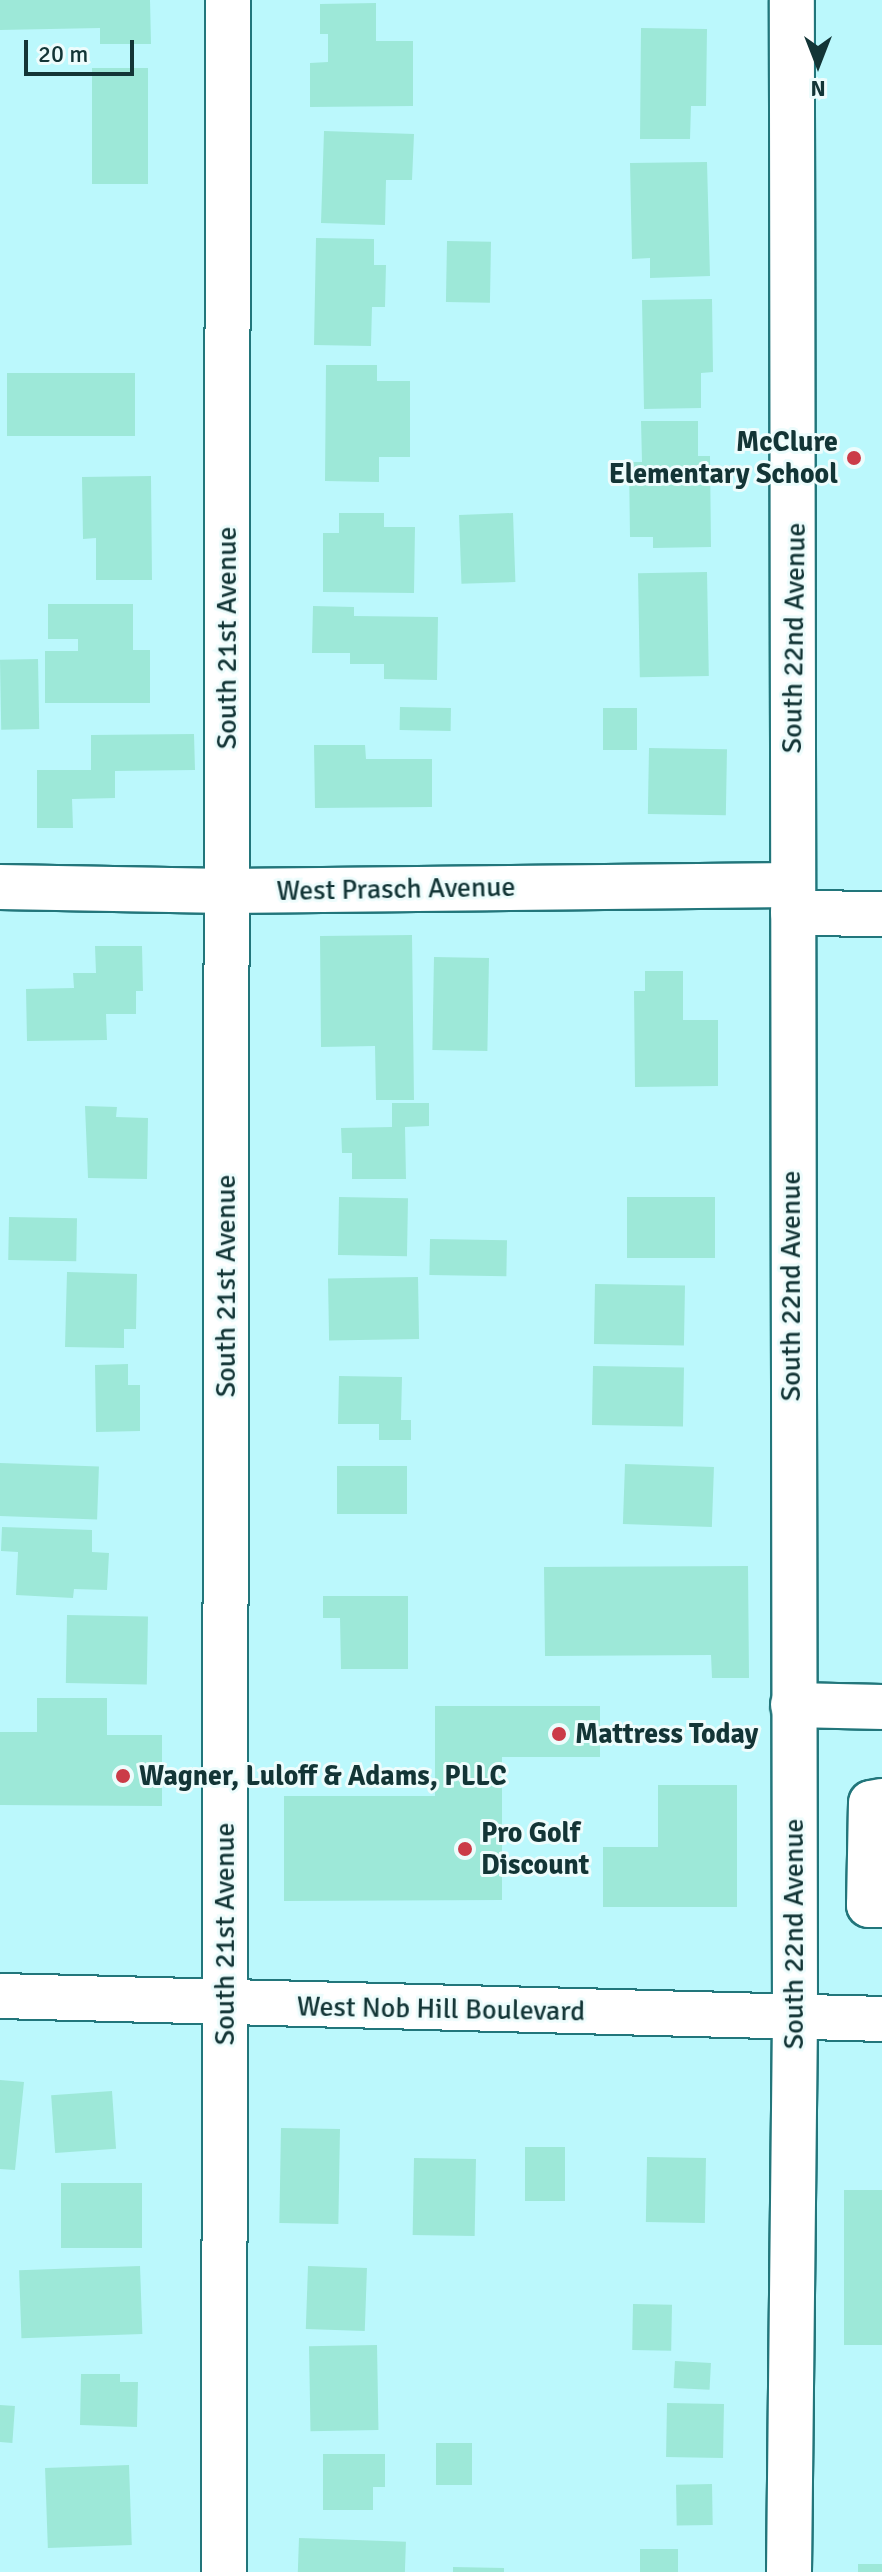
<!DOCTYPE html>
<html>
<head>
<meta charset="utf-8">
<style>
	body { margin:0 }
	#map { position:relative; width:882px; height:2572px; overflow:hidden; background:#bbf8fc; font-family:Signika,sans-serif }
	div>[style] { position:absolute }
	.building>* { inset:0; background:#9de8d8; transform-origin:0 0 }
	.roads { filter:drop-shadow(2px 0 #22767b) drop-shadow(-2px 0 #22767b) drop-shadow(0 2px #22767b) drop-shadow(0 -2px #22767b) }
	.minor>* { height:44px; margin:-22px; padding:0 22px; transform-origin:22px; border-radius:22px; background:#fff }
	.major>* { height:44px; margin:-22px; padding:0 22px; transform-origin:22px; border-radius:22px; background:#fff }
	.dots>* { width:22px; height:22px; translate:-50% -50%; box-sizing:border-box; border:4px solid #edfcfc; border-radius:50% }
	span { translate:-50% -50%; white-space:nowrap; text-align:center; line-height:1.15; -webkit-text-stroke:6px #edfcfc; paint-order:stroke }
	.poi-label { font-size:28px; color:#133536; font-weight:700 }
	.right { translate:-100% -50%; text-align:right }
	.left { translate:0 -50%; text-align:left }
	.street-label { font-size:28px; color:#133536 }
	.north { position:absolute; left:778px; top:24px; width:80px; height:80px; -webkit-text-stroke:6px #edfcfc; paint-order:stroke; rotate:180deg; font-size:22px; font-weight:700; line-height:32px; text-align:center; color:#133536 }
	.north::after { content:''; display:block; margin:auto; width:28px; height:36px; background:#133536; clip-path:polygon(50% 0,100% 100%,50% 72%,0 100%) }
	.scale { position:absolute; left:24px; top:40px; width:110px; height:36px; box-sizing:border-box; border:4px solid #133536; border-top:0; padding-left:10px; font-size:24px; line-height:28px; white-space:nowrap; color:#133536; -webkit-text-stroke:6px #edfcfc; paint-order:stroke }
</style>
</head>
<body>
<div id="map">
	<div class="building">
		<i style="clip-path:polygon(0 0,150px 0,151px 44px,100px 44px,100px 28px,0 30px)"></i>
		<i style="clip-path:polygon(376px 3px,376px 41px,413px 41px,413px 106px,310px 107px,310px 63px,328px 62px,328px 34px,320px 34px,320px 4px)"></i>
		<i style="clip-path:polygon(641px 28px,707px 29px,706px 106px,691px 106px,690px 139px,640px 139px)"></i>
		<i style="left:148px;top:68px;width:116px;height:56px;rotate:90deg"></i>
		<i style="clip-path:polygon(324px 131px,414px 134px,412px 180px,386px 180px,385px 225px,321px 223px)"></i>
		<i style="clip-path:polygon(707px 162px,710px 276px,650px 278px,650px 258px,632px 259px,630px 163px)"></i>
		<i style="clip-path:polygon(316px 238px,374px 239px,374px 265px,386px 265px,385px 307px,372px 307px,371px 346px,314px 345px)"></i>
		<i style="left:447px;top:241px;width:44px;height:61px;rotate:1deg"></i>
		<i style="clip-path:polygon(712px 299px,713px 372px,701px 373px,701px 408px,644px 409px,642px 300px)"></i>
		<i style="clip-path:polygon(326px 365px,377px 365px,377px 381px,410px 381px,410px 457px,379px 457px,379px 482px,325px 481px)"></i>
		<i style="left:135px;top:373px;width:63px;height:128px;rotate:90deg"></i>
		<i style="clip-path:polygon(641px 421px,698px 421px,698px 456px,710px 456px,711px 547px,653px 548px,653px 537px,630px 537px,629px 462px,642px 462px)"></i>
		<i style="clip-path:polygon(151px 476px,152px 580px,96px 580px,96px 538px,83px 539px,82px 477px)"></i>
		<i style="clip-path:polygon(339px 513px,384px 513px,384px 527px,415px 527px,414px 593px,323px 592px,323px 533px,339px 533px)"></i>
		<i style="left:513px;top:513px;width:69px;height:54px;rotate:88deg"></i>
		<i style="left:707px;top:572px;width:104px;height:69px;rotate:89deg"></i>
		<i style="clip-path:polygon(48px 604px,133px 604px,133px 650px,150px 650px,150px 703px,45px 703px,45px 651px,78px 651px,78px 639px,48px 639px)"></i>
		<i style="clip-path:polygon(313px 606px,354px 607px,354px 616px,438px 617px,437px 680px,384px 679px,384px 664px,350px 664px,350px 653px,312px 653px)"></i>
		<i style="left:38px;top:659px;width:70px;height:38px;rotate:89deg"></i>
		<i style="left:400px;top:707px;width:51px;height:23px;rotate:1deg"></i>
		<i style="left:603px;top:708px;width:34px;height:42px"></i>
		<i style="clip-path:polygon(194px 734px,195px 770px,115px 771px,115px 798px,72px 799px,73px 828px,37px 828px,37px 770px,91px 770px,91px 735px)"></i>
		<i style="clip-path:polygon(314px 745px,365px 745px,366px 759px,432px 759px,432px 807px,315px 808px)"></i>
		<i style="left:649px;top:748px;width:78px;height:66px;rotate:1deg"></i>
		<i style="clip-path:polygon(412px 935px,414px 1100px,376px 1100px,375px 1046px,321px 1047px,320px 936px)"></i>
		<i style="clip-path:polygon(95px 946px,142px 946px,143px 991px,136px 991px,136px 1014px,106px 1014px,107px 1040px,27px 1041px,26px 989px,74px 988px,73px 973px,96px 973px)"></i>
		<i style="left:434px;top:957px;width:55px;height:93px;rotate:1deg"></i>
		<i style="clip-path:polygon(645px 971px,683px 971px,683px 1020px,718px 1020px,718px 1086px,635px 1087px,634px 991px,645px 991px)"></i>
		<i style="clip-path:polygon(392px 1103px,429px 1103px,429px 1126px,405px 1127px,406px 1179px,352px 1179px,352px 1153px,342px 1153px,341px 1128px,392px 1127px)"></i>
		<i style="clip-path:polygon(85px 1106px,117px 1107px,116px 1117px,148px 1118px,147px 1179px,88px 1178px)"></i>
		<i style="left:339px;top:1197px;width:69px;height:58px;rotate:1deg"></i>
		<i style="left:627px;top:1197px;width:88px;height:61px"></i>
		<i style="left:9px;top:1217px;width:68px;height:43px;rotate:1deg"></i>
		<i style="left:430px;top:1239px;width:77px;height:36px;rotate:1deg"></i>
		<i style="clip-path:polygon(67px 1272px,137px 1274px,136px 1329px,124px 1329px,124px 1348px,65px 1347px)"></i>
		<i style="left:418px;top:1277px;width:62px;height:90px;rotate:89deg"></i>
		<i style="left:595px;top:1284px;width:90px;height:60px;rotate:1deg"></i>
		<i style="clip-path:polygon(128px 1364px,128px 1385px,140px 1385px,140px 1431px,96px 1432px,95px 1365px)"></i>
		<i style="left:593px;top:1366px;width:91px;height:59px;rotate:1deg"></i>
		<i style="clip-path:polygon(339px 1376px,402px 1377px,401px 1420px,411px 1420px,411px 1440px,379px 1440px,379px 1424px,338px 1424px)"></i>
		<i style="left:0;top:1463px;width:99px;height:53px;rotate:2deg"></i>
		<i style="left:625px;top:1464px;width:89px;height:60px;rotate:2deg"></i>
		<i style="left:337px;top:1466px;width:70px;height:48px"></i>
		<i style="clip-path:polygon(2px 1527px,92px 1530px,92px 1552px,109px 1553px,107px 1590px,74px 1589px,73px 1598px,16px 1595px,18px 1552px,1px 1551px)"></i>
		<i style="clip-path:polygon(748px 1566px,749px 1678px,712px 1678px,711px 1655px,545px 1656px,544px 1567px)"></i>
		<i style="clip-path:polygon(323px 1596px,408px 1596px,408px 1669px,341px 1669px,340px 1618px,323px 1618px)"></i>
		<i style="left:67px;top:1615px;width:81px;height:68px;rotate:1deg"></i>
		<i style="clip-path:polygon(37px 1698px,107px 1698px,107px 1735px,162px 1735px,162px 1806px,0 1805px,0 1732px,37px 1732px)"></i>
		<i style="clip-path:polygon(435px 1706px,600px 1706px,600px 1757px,502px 1757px,502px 1900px,284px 1901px,284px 1796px,435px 1796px)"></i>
		<i style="clip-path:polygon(658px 1785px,737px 1785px,737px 1907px,603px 1907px,603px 1847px,658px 1847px)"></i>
		<i style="clip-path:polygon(0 2080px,24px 2082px,15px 2170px,0 2169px)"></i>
		<i style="left:112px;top:2091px;width:58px;height:61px;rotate:86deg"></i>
		<i style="left:281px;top:2128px;width:59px;height:95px;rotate:1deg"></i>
		<i style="left:525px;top:2147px;width:40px;height:54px"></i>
		<i style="left:647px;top:2157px;width:59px;height:65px;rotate:1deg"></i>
		<i style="left:414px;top:2158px;width:62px;height:77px;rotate:1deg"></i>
		<i style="left:61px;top:2183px;width:81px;height:65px"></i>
		<i style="left:844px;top:2190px;width:38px;height:155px"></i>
		<i style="left:140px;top:2266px;width:68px;height:121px;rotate:88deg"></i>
		<i style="left:308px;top:2266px;width:59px;height:63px;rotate:2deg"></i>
		<i style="left:633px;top:2304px;width:39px;height:46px;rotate:1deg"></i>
		<i style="left:377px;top:2345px;width:85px;height:68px;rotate:89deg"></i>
		<i style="left:675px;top:2361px;width:36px;height:27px;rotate:3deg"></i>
		<i style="clip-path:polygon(81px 2374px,120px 2374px,120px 2382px,138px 2382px,137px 2427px,80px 2425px)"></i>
		<i style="left:667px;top:2403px;width:57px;height:54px;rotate:1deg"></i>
		<i style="left:0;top:2405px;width:15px;height:37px;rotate:4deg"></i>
		<i style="left:436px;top:2443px;width:36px;height:42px"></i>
		<i style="clip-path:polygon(323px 2454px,385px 2454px,385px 2487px,373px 2487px,373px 2510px,323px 2510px)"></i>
		<i style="left:129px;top:2465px;width:80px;height:84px;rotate:88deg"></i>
		<i style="left:712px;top:2484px;width:41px;height:36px;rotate:89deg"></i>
		<i style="left:299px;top:2538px;width:107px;height:34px;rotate:2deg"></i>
		<i style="left:640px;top:2549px;width:38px;height:23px"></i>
		<i style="left:882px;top:2564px;width:8px;height:24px;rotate:90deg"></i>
		<i style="clip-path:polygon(453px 2567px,504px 2568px,504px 2572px,453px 2572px)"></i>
	</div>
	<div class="roads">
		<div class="minor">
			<i style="left:0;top:887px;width:227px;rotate:1deg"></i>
			<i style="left:227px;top:891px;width:566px;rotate:-0.61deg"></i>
			<i style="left:793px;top:913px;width:89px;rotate:0.6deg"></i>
			<i style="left:793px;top:1705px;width:89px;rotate:1.3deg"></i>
			<i style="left:882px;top:1801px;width:11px;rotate:170deg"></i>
			<i style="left:871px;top:1803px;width:102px;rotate:91.1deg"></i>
			<i style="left:869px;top:1905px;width:13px"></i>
			<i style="left:224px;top:2572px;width:2572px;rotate:-89.91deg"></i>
			<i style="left:789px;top:2572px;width:554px;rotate:-89.38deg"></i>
			<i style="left:795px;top:2018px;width:2018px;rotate:-90.09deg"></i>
		</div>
		<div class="major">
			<i style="left:0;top:1996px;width:882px;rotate:1.49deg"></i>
		</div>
	</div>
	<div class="dots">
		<i style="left:854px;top:458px;background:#cb3b48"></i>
		<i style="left:559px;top:1734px;background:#cb3b48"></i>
		<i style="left:123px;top:1776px;background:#cb3b48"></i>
		<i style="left:465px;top:1849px;background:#cb3b48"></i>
	</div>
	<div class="poi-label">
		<span class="right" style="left:838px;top:458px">McClure<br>Elementary School</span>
		<span class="left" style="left:575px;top:1734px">Mattress Today</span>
		<span class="left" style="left:139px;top:1776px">Wagner, Luloff &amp; Adams, PLLC</span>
		<span class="left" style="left:481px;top:1849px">Pro Golf<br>Discount</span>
	</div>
	<div class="street-label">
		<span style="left:227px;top:638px;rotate:-90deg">South 21st Avenue</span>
		<span style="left:794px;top:638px;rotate:-89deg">South 22nd Avenue</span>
		<span style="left:396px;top:889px;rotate:-1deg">West Prasch Avenue</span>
		<span style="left:226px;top:1286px;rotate:-90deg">South 21st Avenue</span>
		<span style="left:791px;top:1286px;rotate:-90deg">South 22nd Avenue</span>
		<span style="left:225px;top:1934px;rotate:-90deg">South 21st Avenue</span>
		<span style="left:794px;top:1934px;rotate:-90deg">South 22nd Avenue</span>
		<span style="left:441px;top:2009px;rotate:1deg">West Nob Hill Boulevard</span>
	</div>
	<div class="north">N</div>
	<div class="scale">20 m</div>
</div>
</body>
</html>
